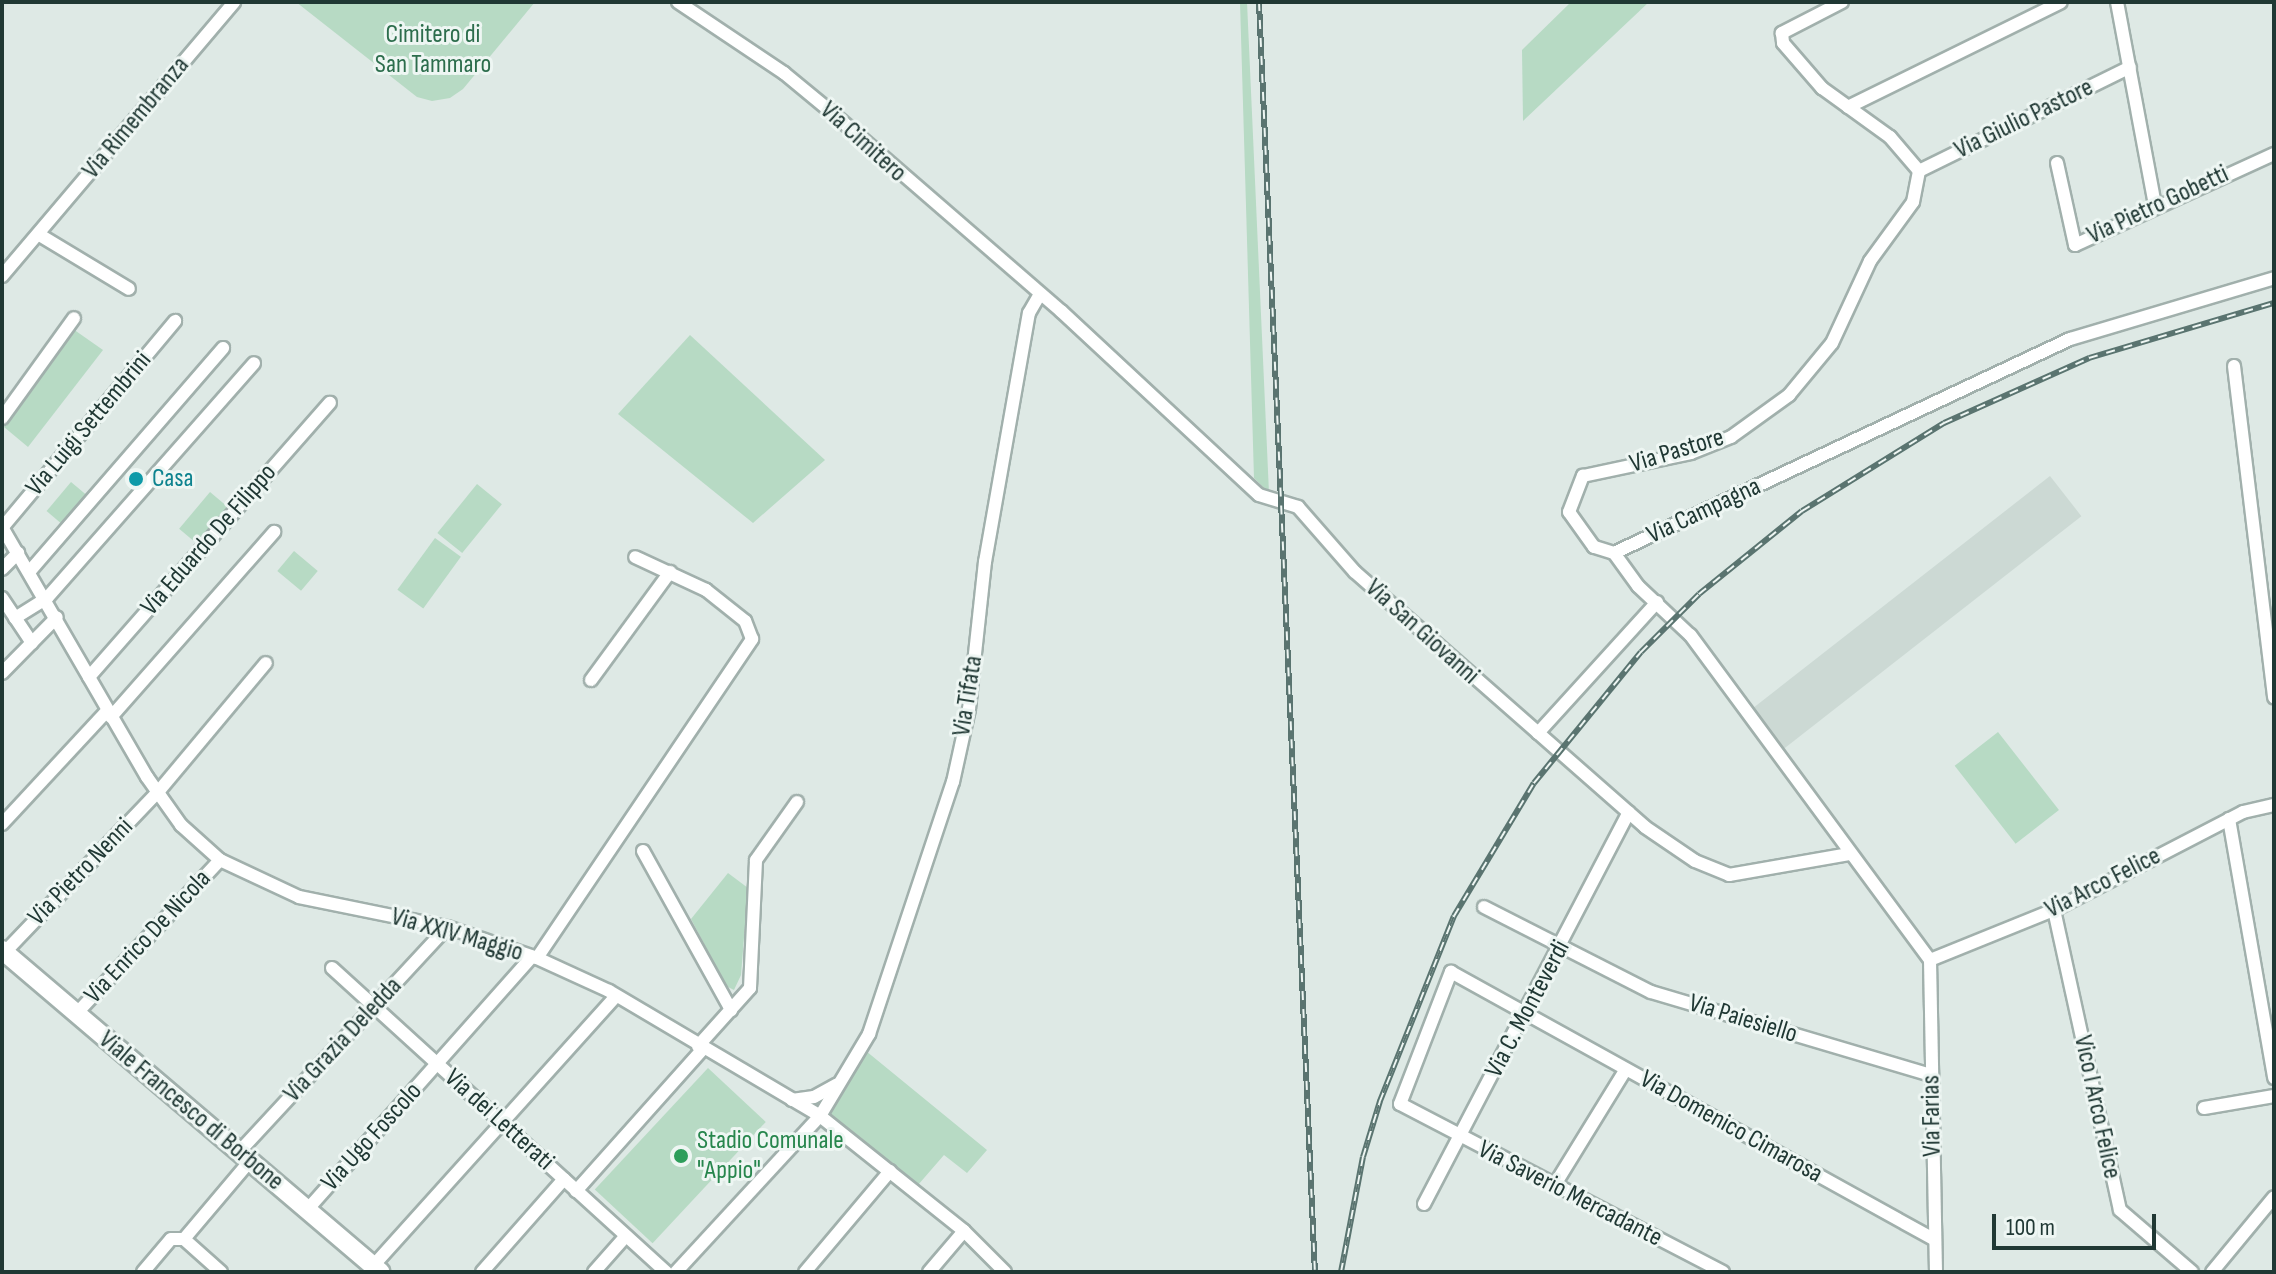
<!DOCTYPE html>
<html>
<head>
<meta charset="utf-8">
<style>
	body { margin:0 }
	#map { position:relative; width:2276px; height:1274px; overflow:hidden; background:#dee9e5; font-family:"Sofia Sans Condensed",sans-serif }
	div>[style] { position:absolute }
	.built>* { inset:0; background:#ccd9d4; transform-origin:0 0 }
	.green>* { inset:0; background:#b7dac4; transform-origin:0 0 }
	.roads { filter:drop-shadow(2px 0 #a1b0ac) drop-shadow(-2px 0 #a1b0ac) drop-shadow(0 2px #a1b0ac) drop-shadow(0 -2px #a1b0ac) }
	.street>* { height:12px; margin:-6px; padding:0 6px; transform-origin:6px; border-radius:6px; background:#fff }
	.secondary>* { height:18px; margin:-9px; padding:0 9px; transform-origin:9px; border-radius:9px; background:#fff }
	.rail>* { height:6px; margin-top:-3px; transform-origin:0; background:repeating-linear-gradient(90deg,#eef6f3 0 9px,#5a7470 0 18px); box-sizing:border-box; border-block:2px solid #5a7470 }
	.dots>* { width:22px; height:22px; translate:-50% -50%; box-sizing:border-box; border:4px solid #eef6f3; border-radius:50% }
	span { translate:-50% -50%; white-space:nowrap; text-align:center; line-height:1.15; -webkit-text-stroke:6px #eef6f3; paint-order:stroke }
	.park-label { font-size:26px; color:#2c6d4c }
	.street-label { font-size:26px; color:#203834 }
	.culture-label { font-size:26px; color:#0d838f }
	.left { translate:0 -50%; text-align:left }
	.leisure-label { font-size:26px; color:#27864d }
	.frame { position:absolute; inset:0; border:4px solid #203834; pointer-events:none }
	.scale { position:absolute; left:1992px; top:1214px; width:164px; height:36px; box-sizing:border-box; border:4px solid #203834; border-top:0; padding-left:10px; font-size:24px; line-height:28px; white-space:nowrap; color:#203834; -webkit-text-stroke:6px #eef6f3; paint-order:stroke }
</style>
</head>
<body>
<div id="map">
	<div class="built">
		<i style="left:2050px;top:476px;width:51px;height:380px;rotate:52deg"></i>
	</div>
	<div class="green">
		<i style="clip-path:polygon(296px 2px,535px 2px,463px 89px,450px 98px,432px 101px,417px 97px)"></i>
		<i style="clip-path:polygon(1240px 2px,1247px 2px,1269px 493px,1254px 478px)"></i>
		<i style="clip-path:polygon(1571px 2px,1649px 2px,1523px 121px,1522px 50px)"></i>
		<i style="clip-path:polygon(73px 329px,103px 350px,28px 447px,4px 427px)"></i>
		<i style="clip-path:polygon(690px 335px,825px 460px,753px 523px,618px 414px)"></i>
		<i style="left:71px;top:482px;width:23px;height:38px;rotate:40deg"></i>
		<i style="left:477px;top:484px;width:32px;height:63px;rotate:39deg"></i>
		<i style="left:210px;top:492px;width:26px;height:48px;rotate:40deg"></i>
		<i style="left:435px;top:538px;width:32px;height:64px;rotate:36deg"></i>
		<i style="left:294px;top:551px;width:31px;height:26px;rotate:40deg"></i>
		<i style="left:1998px;top:732px;width:99px;height:55px;rotate:52deg"></i>
		<i style="clip-path:polygon(728px 873px,748px 888px,741px 975px,734px 990px,726px 986px,691px 919px)"></i>
		<i style="clip-path:polygon(866px 1051px,987px 1150px,967px 1173px,944px 1155px,918px 1185px,828px 1113px)"></i>
		<i style="left:708px;top:1068px;width:79px;height:166px;rotate:43deg"></i>
	</div>
	<div class="roads">
		<div class="street">
			<i style="left:678px;top:2px;width:128px;rotate:33.8deg"></i>
			<i style="left:784px;top:73px;width:60px;rotate:39.6deg"></i>
			<i style="left:830px;top:111px;width:306px;rotate:40.9deg"></i>
			<i style="left:1061px;top:311px;width:270px;rotate:42.9deg"></i>
			<i style="left:1259px;top:495px;width:41px;rotate:17.1deg"></i>
			<i style="left:1298px;top:507px;width:86px;rotate:48.8deg"></i>
			<i style="left:1355px;top:572px;width:386px;rotate:41.3deg"></i>
			<i style="left:1645px;top:827px;width:60px;rotate:34.2deg"></i>
			<i style="left:1695px;top:861px;width:37px;rotate:22deg"></i>
			<i style="left:1729px;top:875px;width:122px;rotate:-9.9deg"></i>
			<i style="left:1842px;top:2px;width:68px;rotate:152.7deg"></i>
			<i style="left:1782px;top:33px;width:10px;rotate:84deg"></i>
			<i style="left:1783px;top:43px;width:60px;rotate:49.1deg"></i>
			<i style="left:1822px;top:88px;width:84px;rotate:35.8deg"></i>
			<i style="left:1890px;top:137px;width:45px;rotate:49.5deg"></i>
			<i style="left:2117px;top:2px;width:208px;rotate:79.4deg"></i>
			<i style="left:1848px;top:107px;width:237px;rotate:-26.2deg"></i>
			<i style="left:2057px;top:163px;width:84px;rotate:77.6deg"></i>
			<i style="left:2075px;top:245px;width:219px;rotate:-24.6deg"></i>
			<i style="left:1919px;top:171px;width:235px;rotate:-26.2deg"></i>
			<i style="left:38px;top:234px;width:106px;rotate:31.1deg"></i>
			<i style="left:2px;top:276px;width:359px;rotate:-49.7deg"></i>
			<i style="left:2234px;top:366px;width:334px;rotate:83.1deg"></i>
			<i style="left:2px;top:418px;width:123px;rotate:-54.2deg"></i>
			<i style="left:2px;top:527px;width:289px;rotate:59.9deg"></i>
			<i style="left:147px;top:777px;width:59px;rotate:54.7deg"></i>
			<i style="left:181px;top:825px;width:52px;rotate:41.9deg"></i>
			<i style="left:220px;top:860px;width:87px;rotate:25.1deg"></i>
			<i style="left:299px;top:897px;width:151px;rotate:11.5deg"></i>
			<i style="left:447px;top:927px;width:95px;rotate:19deg"></i>
			<i style="left:537px;top:958px;width:79px;rotate:24.6deg"></i>
			<i style="left:609px;top:991px;width:245px;rotate:30.6deg"></i>
			<i style="left:820px;top:1116px;width:184px;rotate:38.6deg"></i>
			<i style="left:964px;top:1231px;width:58px;rotate:45deg"></i>
			<i style="left:2px;top:528px;width:270px;rotate:-50.1deg"></i>
			<i style="left:1614px;top:553px;width:21px;rotate:-163deg"></i>
			<i style="left:1594px;top:547px;width:43px;rotate:-125.5deg"></i>
			<i style="left:1569px;top:512px;width:39px;rotate:-69deg"></i>
			<i style="left:1583px;top:476px;width:110px;rotate:-12deg"></i>
			<i style="left:1691px;top:453px;width:43px;rotate:-21.8deg"></i>
			<i style="left:1731px;top:437px;width:72px;rotate:-35.9deg"></i>
			<i style="left:1789px;top:395px;width:67px;rotate:-50.4deg"></i>
			<i style="left:1832px;top:343px;width:90px;rotate:-65.1deg"></i>
			<i style="left:1870px;top:261px;width:73px;rotate:-53.9deg"></i>
			<i style="left:1913px;top:202px;width:32px;rotate:-79deg"></i>
			<i style="left:2px;top:569px;width:23px;rotate:-45deg"></i>
			<i style="left:30px;top:571px;width:295px;rotate:-49.1deg"></i>
			<i style="left:2px;top:598px;width:54px;rotate:56.3deg"></i>
			<i style="left:15px;top:618px;width:38px;rotate:-32deg"></i>
			<i style="left:47px;top:598px;width:313px;rotate:-48.6deg"></i>
			<i style="left:2px;top:673px;width:78px;rotate:-45.5deg"></i>
			<i style="left:89px;top:677px;width:365px;rotate:-48.7deg"></i>
			<i style="left:591px;top:680px;width:134px;rotate:-53.8deg"></i>
			<i style="left:111px;top:717px;width:247px;rotate:-48.6deg"></i>
			<i style="left:1538px;top:733px;width:177px;rotate:-47.7deg"></i>
			<i style="left:2229px;top:819px;width:263px;rotate:80.1deg"></i>
			<i style="left:2px;top:824px;width:154px;rotate:-47.1deg"></i>
			<i style="left:643px;top:851px;width:182px;rotate:61deg"></i>
			<i style="left:1484px;top:907px;width:187px;rotate:27deg"></i>
			<i style="left:1651px;top:992px;width:292px;rotate:16.5deg"></i>
			<i style="left:2054px;top:910px;width:307px;rotate:77.6deg"></i>
			<i style="left:2120px;top:1210px;width:95px;rotate:40.7deg"></i>
			<i style="left:5px;top:952px;width:221px;rotate:-46.3deg"></i>
			<i style="left:158px;top:792px;width:168px;rotate:-50.1deg"></i>
			<i style="left:537px;top:958px;width:385px;rotate:-56deg"></i>
			<i style="left:752px;top:639px;width:19px;rotate:-111deg"></i>
			<i style="left:745px;top:621px;width:50px;rotate:-141.5deg"></i>
			<i style="left:706px;top:590px;width:78px;rotate:-155.1deg"></i>
			<i style="left:1930px;top:960px;width:404px;rotate:-126.4deg"></i>
			<i style="left:1690px;top:635px;width:71px;rotate:-136.7deg"></i>
			<i style="left:1638px;top:586px;width:41px;rotate:-126deg"></i>
			<i style="left:1614px;top:553px;width:504px;rotate:-25.14deg"></i>
			<i style="left:2070px;top:339px;width:213px;rotate:-16.6deg"></i>
			<i style="left:1930px;top:960px;width:134px;rotate:-22deg"></i>
			<i style="left:2054px;top:910px;width:213px;rotate:-27.4deg"></i>
			<i style="left:2243px;top:812px;width:32px;rotate:-13deg"></i>
			<i style="left:1930px;top:960px;width:312px;rotate:88.9deg"></i>
			<i style="left:332px;top:968px;width:452px;rotate:42.3deg"></i>
			<i style="left:76px;top:1014px;width:211px;rotate:-46.9deg"></i>
			<i style="left:698px;top:1046px;width:78px;rotate:-48.1deg"></i>
			<i style="left:750px;top:988px;width:128px;rotate:-87.3deg"></i>
			<i style="left:756px;top:860px;width:71px;rotate:-54.7deg"></i>
			<i style="left:792px;top:1100px;width:22px;rotate:-8deg"></i>
			<i style="left:814px;top:1097px;width:26px;rotate:-29deg"></i>
			<i style="left:2204px;top:1108px;width:71px;rotate:-9.7deg"></i>
			<i style="left:239px;top:1152px;width:306px;rotate:-47.2deg"></i>
			<i style="left:1554px;top:1186px;width:137px;rotate:-58.4deg"></i>
			<i style="left:576px;top:1191px;width:191px;rotate:-48.2deg"></i>
			<i style="left:1424px;top:1204px;width:442px;rotate:-62.4deg"></i>
			<i style="left:307px;top:1210px;width:339px;rotate:-48.4deg"></i>
			<i style="left:373px;top:1266px;width:363px;rotate:-48deg"></i>
			<i style="left:143px;top:1272px;width:43px;rotate:-49.7deg"></i>
			<i style="left:171px;top:1239px;width:13px"></i>
			<i style="left:221px;top:1272px;width:50px;rotate:-138.3deg"></i>
			<i style="left:184px;top:1239px;width:102px;rotate:-49.8deg"></i>
			<i style="left:482px;top:1272px;width:124px;rotate:-48.6deg"></i>
			<i style="left:594px;top:1272px;width:48px;rotate:-48.4deg"></i>
			<i style="left:676px;top:1272px;width:212px;rotate:-47.3deg"></i>
			<i style="left:820px;top:1116px;width:96px;rotate:-59.1deg"></i>
			<i style="left:869px;top:1034px;width:266px;rotate:-71.6deg"></i>
			<i style="left:953px;top:782px;width:75px;rotate:-77.6deg"></i>
			<i style="left:969px;top:709px;width:148px;rotate:-83.8deg"></i>
			<i style="left:985px;top:562px;width:253px;rotate:-80deg"></i>
			<i style="left:1029px;top:313px;width:22px;rotate:-60deg"></i>
			<i style="left:805px;top:1272px;width:132px;rotate:-49.9deg"></i>
			<i style="left:929px;top:1272px;width:54px;rotate:-49.5deg"></i>
			<i style="left:1723px;top:1272px;width:364px;rotate:-152.5deg"></i>
			<i style="left:1400px;top:1104px;width:142px;rotate:-68.9deg"></i>
			<i style="left:1451px;top:972px;width:553px;rotate:28.97deg"></i>
			<i style="left:2212px;top:1272px;width:97px;rotate:-50.4deg"></i>
		</div>
		<div class="secondary">
			<i style="left:2px;top:950px;width:497px;rotate:40.4deg"></i>
		</div>
	</div>
	<div class="rail">
		<i style="left:1259px;top:2px;width:1271px;rotate:87.48deg"></i>
		<i style="left:1341px;top:1272px;width:117px;rotate:-79.2deg"></i>
		<i style="left:1363px;top:1157px;width:59px;rotate:-73.1deg"></i>
		<i style="left:1380px;top:1101px;width:199px;rotate:-68.2deg"></i>
		<i style="left:1454px;top:916px;width:155px;rotate:-59deg"></i>
		<i style="left:1534px;top:783px;width:169px;rotate:-50.8deg"></i>
		<i style="left:1641px;top:652px;width:82px;rotate:-45deg"></i>
		<i style="left:1699px;top:594px;width:132px;rotate:-38.9deg"></i>
		<i style="left:1802px;top:511px;width:167px;rotate:-31.8deg"></i>
		<i style="left:1944px;top:423px;width:159px;rotate:-24.1deg"></i>
		<i style="left:2089px;top:358px;width:193px;rotate:-16.6deg"></i>
	</div>
	<div class="dots">
		<i style="left:136px;top:479px;background:#0f9aa8"></i>
		<i style="left:681px;top:1156px;background:#2e9e5b"></i>
	</div>
	<div class="park-label">
		<span style="left:433px;top:50px">Cimitero di<br>San Tammaro</span>
	</div>
	<div class="street-label">
		<span style="left:136px;top:118px;rotate:-50deg">Via Rimembranza</span>
		<span style="left:2024px;top:119px;rotate:-26deg">Via Giulio Pastore</span>
		<span style="left:863px;top:142px;rotate:42deg">Via Cimitero</span>
		<span style="left:2158px;top:205px;rotate:-25deg">Via Pietro Gobetti</span>
		<span style="left:89px;top:424px;rotate:-50deg">Via Luigi Settembrini</span>
		<span style="left:1677px;top:451px;rotate:-17deg">Via Pastore</span>
		<span style="left:1704px;top:511px;rotate:-25deg">Via Campagna</span>
		<span style="left:209px;top:540px;rotate:-49deg">Via Eduardo De Filippo</span>
		<span style="left:1422px;top:632px;rotate:42deg">Via San Giovanni</span>
		<span style="left:968px;top:696px;rotate:-81deg">Via Tifata</span>
		<span style="left:81px;top:872px;rotate:-46deg">Via Pietro Nenni</span>
		<span style="left:2103px;top:883px;rotate:-27deg">Via Arco Felice</span>
		<span style="left:457px;top:935px;rotate:16deg">Via XXIV Maggio</span>
		<span style="left:148px;top:937px;rotate:-47deg">Via Enrico De Nicola</span>
		<span style="left:1528px;top:1009px;rotate:-62deg">Via C. Monteverdi</span>
		<span style="left:1743px;top:1019px;rotate:17deg">Via Paiesiello</span>
		<span style="left:343px;top:1040px;rotate:-47deg">Via Grazia Deledda</span>
		<span style="left:2097px;top:1107px;rotate:78deg">Vico I Arco Felice</span>
		<span style="left:191px;top:1111px;rotate:40deg">Viale Francesco di Borbone</span>
		<span style="left:1932px;top:1116px;rotate:-91deg">Via Farias</span>
		<span style="left:499px;top:1120px;rotate:42deg">Via dei Letterati</span>
		<span style="left:1731px;top:1127px;rotate:29deg">Via Domenico Cimarosa</span>
		<span style="left:372px;top:1137px;rotate:-48deg">Via Ugo Foscolo</span>
		<span style="left:1570px;top:1194px;rotate:27deg">Via Saverio Mercadante</span>
	</div>
	<div class="culture-label">
		<span class="left" style="left:152px;top:479px">Casa</span>
	</div>
	<div class="leisure-label">
		<span class="left" style="left:697px;top:1156px">Stadio Comunale<br>"Appio"</span>
	</div>
	<div class="frame"></div>
	<div class="scale">100 m</div>
</div>
</body>
</html>
